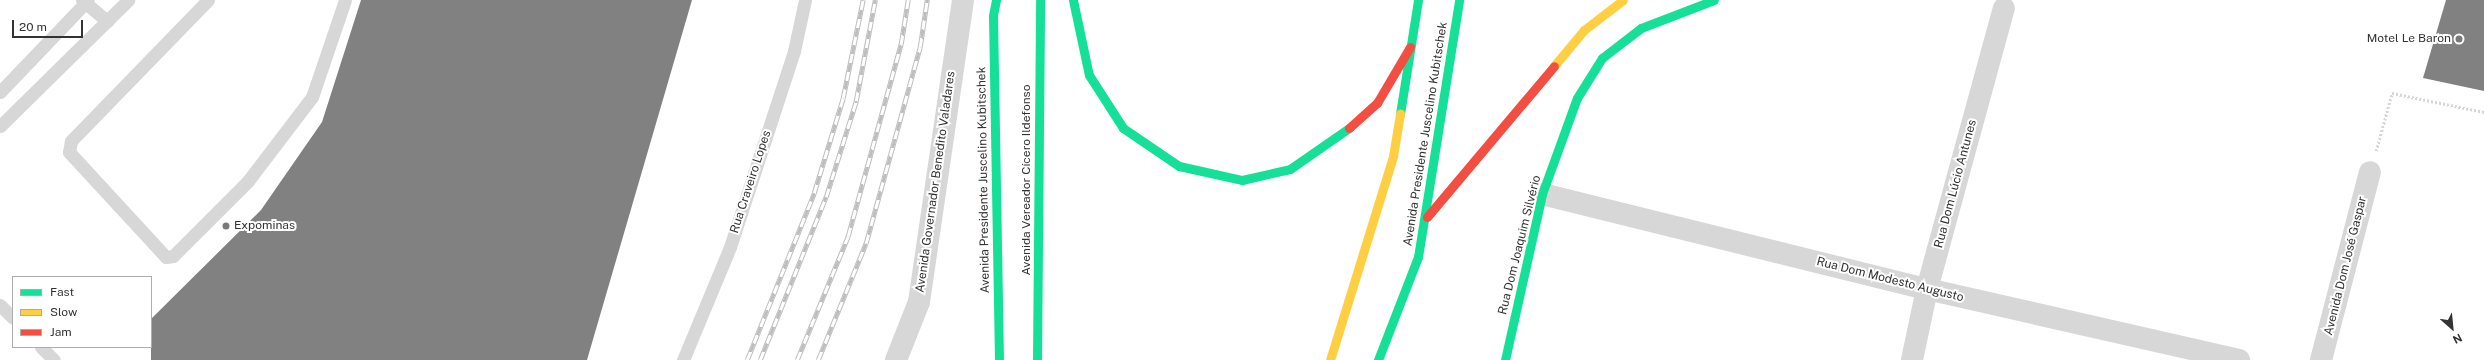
<!DOCTYPE html>
<html>
<head>
<meta charset="utf-8">
<style>
	body { margin:0 }
	#map { position:relative; width:2484px; height:360px; overflow:hidden; background:#fff; font-family:"Public Sans",sans-serif }
	div>[style] { position:absolute }
	.building>* { inset:0; background:#818181 }
	.path>* { height:2.5px; margin-top:-1.25px; transform-origin:0; background:repeating-linear-gradient(90deg,#d6d6d6 0 2px,transparent 0 4px) }
	.lane>* { height:13px; margin:-6.5px; padding:0 6.5px; transform-origin:6.5px; border-radius:6.5px; background:#d7d7d7 }
	.street>* { height:22px; margin:-11px; padding:0 11px; transform-origin:11px; border-radius:11px; background:#d7d7d7 }
	.fast>* { height:9px; margin:-4.5px; padding:0 4.5px; transform-origin:4.5px; border-radius:4.5px; background:#16e098 }
	.slow>* { height:9px; margin:-4.5px; padding:0 4.5px; transform-origin:4.5px; border-radius:4.5px; background:#ffcf43 }
	.jam>* { height:9px; margin:-4.5px; padding:0 4.5px; transform-origin:4.5px; border-radius:4.5px; background:#f24e42 }
	.rail>* { height:4.5px; margin-top:-2.25px; transform-origin:0; background:repeating-linear-gradient(90deg,#fff 0 9px,#bebebe 0 18px); box-sizing:border-box; border-block:1px solid #bebebe }
	.dots>* { width:11px; height:11px; translate:-50% -50%; box-sizing:border-box; border:2px solid #fff; border-radius:50% }
	span { translate:-50% -50%; white-space:nowrap; text-align:center; line-height:1.15; -webkit-text-stroke:4px #fff; paint-order:stroke }
	.poi-label { font-size:12px; color:#333 }
	.right { translate:-100% -50%; text-align:right }
	.left { translate:0 -50%; text-align:left }
	.street-label { font-size:12px; color:#333 }
	.legend { position:absolute; left:12px; top:276px; width:140px; height:72px; box-sizing:border-box; background:#fff; border:1px solid #adadad; margin:0; padding:5px 7px; list-style:none; font-size:12px; color:#333 }
	.legend li { display:flex; align-items:center; gap:8px; height:20px }
	.legend b { width:20px; border:1px solid #adadad }
	.north { position:absolute; left:2432px; top:308px; width:40px; height:40px; -webkit-text-stroke:3px #fff; paint-order:stroke; rotate:153deg; font-size:11px; font-weight:700; line-height:16px; text-align:center; color:#333 }
	.north::after { content:''; display:block; margin:auto; width:14px; height:18px; background:#333; clip-path:polygon(50% 0,100% 100%,50% 72%,0 100%) }
	.scale { position:absolute; left:12px; top:20px; width:71px; height:18px; box-sizing:border-box; border:2px solid #333; border-top:0; padding-left:5px; font-size:12px; line-height:14px; white-space:nowrap; color:#333; -webkit-text-stroke:3px #fff; paint-order:stroke }
</style>
</head>
<body>
<div id="map">
	<div class="building">
		<i style="clip-path:polygon(361px 0,692px 0,587px 360px,151px 360px,151px 319px,261px 210px,322px 122px)"></i>
		<i style="clip-path:polygon(2446px 0,2484px 0,2484px 91px,2423px 78px)"></i>
	</div>
	<div class="path">
		<i style="left:2376px;top:151px;width:60px;rotate:-74.6deg"></i>
		<i style="left:2392px;top:93px;width:94px;rotate:11.7deg"></i>
	</div>
	<div class="lane">
		<i style="left:82px;top:0;width:33px;rotate:40deg"></i>
		<i style="left:208px;top:0;width:197px;rotate:134.2deg"></i>
		<i style="left:71px;top:141px;width:11px;rotate:100deg"></i>
		<i style="left:69px;top:152px;width:143px;rotate:47.3deg"></i>
		<i style="left:166px;top:257px;width:7px;rotate:-8deg"></i>
		<i style="left:173px;top:256px;width:106px;rotate:-45deg"></i>
		<i style="left:248px;top:181px;width:106px;rotate:-52.7deg"></i>
		<i style="left:312px;top:97px;width:102px;rotate:-71.2deg"></i>
		<i style="left:0;top:92px;width:127px;rotate:-46.3deg"></i>
		<i style="left:0;top:126px;width:180px;rotate:-44.5deg"></i>
		<i style="left:0;top:305px;width:18px;rotate:45deg"></i>
		<i style="left:41px;top:347px;width:18px;rotate:45deg"></i>
		<i style="left:683px;top:360px;width:122px;rotate:-67.4deg"></i>
		<i style="left:730px;top:247px;width:206px;rotate:-71.9deg"></i>
		<i style="left:794px;top:51px;width:52px;rotate:-77.8deg"></i>
	</div>
	<div class="street">
		<i style="left:1542px;top:194px;width:397px;rotate:13.9deg"></i>
		<i style="left:1927px;top:289px;width:320px;rotate:12.8deg"></i>
		<i style="left:896px;top:360px;width:62px;rotate:-68.4deg"></i>
		<i style="left:919px;top:302px;width:305px;rotate:-81.7deg"></i>
		<i style="left:1912px;top:360px;width:73px;rotate:-78.1deg"></i>
		<i style="left:1927px;top:289px;width:291px;rotate:-74.7deg"></i>
		<i style="left:2321px;top:360px;width:194px;rotate:-75.4deg"></i>
	</div>
	<div class="fast">
		<i style="left:996px;top:0;width:16px;rotate:101deg"></i>
		<i style="left:993px;top:16px;width:344px;rotate:89deg"></i>
		<i style="left:1073px;top:0;width:77px;rotate:78deg"></i>
		<i style="left:1089px;top:75px;width:63px;rotate:57.3deg"></i>
		<i style="left:1123px;top:128px;width:68px;rotate:34.2deg"></i>
		<i style="left:1179px;top:166px;width:65px;rotate:12.5deg"></i>
		<i style="left:1242px;top:180px;width:49px;rotate:-12.9deg"></i>
		<i style="left:1290px;top:169px;width:72px;rotate:-34.8deg"></i>
		<i style="left:1400px;top:114px;width:115px;rotate:-81deg"></i>
		<i style="left:1037px;top:360px;width:360px;rotate:-89.5deg"></i>
		<i style="left:1378px;top:360px;width:110px;rotate:-68.8deg"></i>
		<i style="left:1418px;top:257px;width:260px;rotate:-80.9deg"></i>
		<i style="left:1505px;top:360px;width:170px;rotate:-77.4deg"></i>
		<i style="left:1542px;top:194px;width:102px;rotate:-70deg"></i>
		<i style="left:1577px;top:98px;width:47px;rotate:-58deg"></i>
		<i style="left:1602px;top:58px;width:49px;rotate:-37.6deg"></i>
		<i style="left:1641px;top:28px;width:78px;rotate:-21deg"></i>
	</div>
	<div class="slow">
		<i style="left:1554px;top:66px;width:47px;rotate:-50.2deg"></i>
		<i style="left:1584px;top:30px;width:49px;rotate:-37.6deg"></i>
		<i style="left:1330px;top:360px;width:214px;rotate:-72.8deg"></i>
		<i style="left:1393px;top:156px;width:43px;rotate:-80.5deg"></i>
	</div>
	<div class="jam">
		<i style="left:1349px;top:128px;width:38px;rotate:-42deg"></i>
		<i style="left:1377px;top:103px;width:65px;rotate:-59.5deg"></i>
		<i style="left:1427px;top:217px;width:197px;rotate:-49.9deg"></i>
	</div>
	<div class="rail">
		<i style="left:747px;top:360px;width:180px;rotate:-68.1deg"></i>
		<i style="left:814px;top:193px;width:99px;rotate:-73deg"></i>
		<i style="left:843px;top:98px;width:100px;rotate:-78.5deg"></i>
		<i style="left:760px;top:360px;width:176px;rotate:-68deg"></i>
		<i style="left:826px;top:197px;width:101px;rotate:-72.6deg"></i>
		<i style="left:856px;top:101px;width:103px;rotate:-79.3deg"></i>
		<i style="left:797px;top:360px;width:134px;rotate:-67.6deg"></i>
		<i style="left:848px;top:236px;width:199px;rotate:-74.6deg"></i>
		<i style="left:901px;top:44px;width:45px;rotate:-81deg"></i>
		<i style="left:818px;top:360px;width:126px;rotate:-67.7deg"></i>
		<i style="left:866px;top:243px;width:203px;rotate:-74.6deg"></i>
		<i style="left:920px;top:47px;width:48px;rotate:-81.5deg"></i>
	</div>
	<div class="dots">
		<i style="left:2459px;top:39px;background:#7a7a7a"></i>
		<i style="left:226px;top:226px;background:#7a7a7a"></i>
	</div>
	<div class="poi-label">
		<span class="right" style="left:2451px;top:39px">Motel Le Baron</span>
		<span class="left" style="left:234px;top:226px">Expominas</span>
	</div>
	<div class="street-label">
		<span style="left:1426px;top:134px;rotate:-81deg">Avenida Presidente Juscelino Kubitschek</span>
		<span style="left:984px;top:180px;rotate:-91deg">Avenida Presidente Juscelino Kubitschek</span>
		<span style="left:1027px;top:180px;rotate:-90deg">Avenida Vereador Cícero Ildefonso</span>
		<span style="left:751px;top:182px;rotate:-72deg">Rua Craveiro Lopes</span>
		<span style="left:936px;top:182px;rotate:-82deg">Avenida Governador Benedito Valadares</span>
		<span style="left:1956px;top:184px;rotate:-75deg">Rua Dom Lúcio Antunes</span>
		<span style="left:1520px;top:245px;rotate:-76deg">Rua Dom Joaquim Silvério</span>
		<span style="left:2346px;top:266px;rotate:-76deg">Avenida Dom José Gaspar</span>
		<span style="left:1890px;top:280px;rotate:14deg">Rua Dom Modesto Augusto</span>
	</div>
	<ul class="legend">
	<li><b style="height:5px;background:#16e098"></b>Fast</li>
	<li><b style="height:5px;background:#ffcf43"></b>Slow</li>
	<li><b style="height:5px;background:#f24e42"></b>Jam</li>
	</ul>
	<div class="north">N</div>
	<div class="scale">20 m</div>
</div>
</body>
</html>
